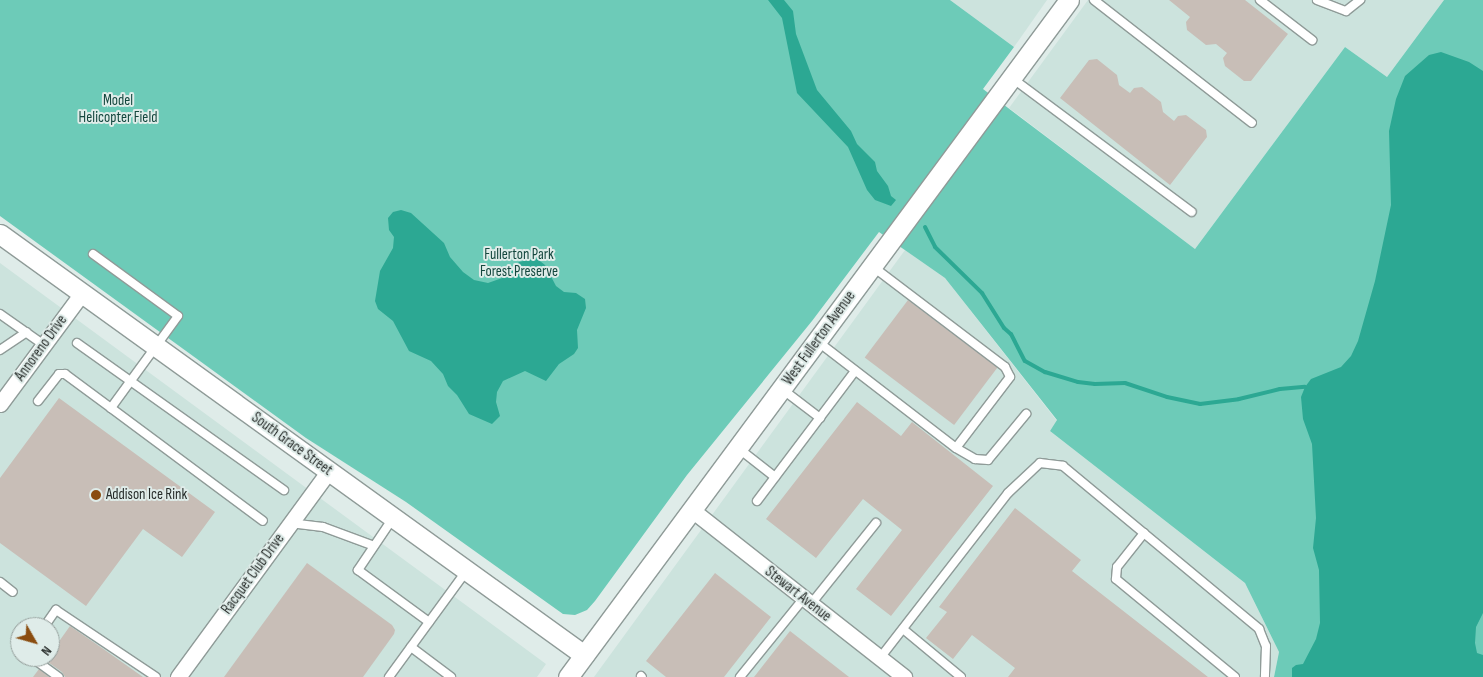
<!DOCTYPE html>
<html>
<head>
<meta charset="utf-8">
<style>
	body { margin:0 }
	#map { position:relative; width:1483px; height:677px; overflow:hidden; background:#dfece9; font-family:"Sofia Sans Condensed",sans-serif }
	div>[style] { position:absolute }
	.built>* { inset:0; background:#cce3dd }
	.green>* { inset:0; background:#6dcbb8 }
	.water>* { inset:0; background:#2ca893 }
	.stream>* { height:4px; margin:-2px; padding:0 2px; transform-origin:2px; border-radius:2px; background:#2ca893 }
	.building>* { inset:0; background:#c8beb7; transform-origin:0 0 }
	.roads { filter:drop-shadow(1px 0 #8f9b98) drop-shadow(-1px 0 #8f9b98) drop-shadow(0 1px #8f9b98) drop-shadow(0 -1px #8f9b98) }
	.service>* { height:8px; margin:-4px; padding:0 4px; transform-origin:4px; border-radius:4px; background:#fff }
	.minor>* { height:15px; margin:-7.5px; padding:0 7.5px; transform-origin:7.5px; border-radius:7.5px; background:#fff }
	.tertiary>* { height:19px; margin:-9.5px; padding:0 9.5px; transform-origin:9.5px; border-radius:9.5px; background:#fff }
	.dots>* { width:14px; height:14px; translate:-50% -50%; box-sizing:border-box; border:2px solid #dfece9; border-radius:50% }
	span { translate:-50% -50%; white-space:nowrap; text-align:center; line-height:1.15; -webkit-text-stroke:4px #dfece9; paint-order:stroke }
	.park-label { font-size:15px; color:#14473e }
	.street-label { font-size:15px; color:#282d2b }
	.poi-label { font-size:15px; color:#282d2b }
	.left { translate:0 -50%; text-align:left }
	.north { position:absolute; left:10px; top:617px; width:50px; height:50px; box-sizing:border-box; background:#dfece9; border:1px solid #96a09d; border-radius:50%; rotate:128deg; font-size:14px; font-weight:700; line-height:20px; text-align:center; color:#282d2b }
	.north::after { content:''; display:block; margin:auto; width:18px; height:22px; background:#8a4c0f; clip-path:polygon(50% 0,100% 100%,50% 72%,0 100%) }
</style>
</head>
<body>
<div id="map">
	<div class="built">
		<i style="clip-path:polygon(950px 0,1047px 0,1014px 47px)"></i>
		<i style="clip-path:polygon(1088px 0,1444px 0,1387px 77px,1345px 47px,1195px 249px,1009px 108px)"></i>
		<i style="clip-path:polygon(905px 250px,945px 278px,1057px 421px,1050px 431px,1245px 583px,1279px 652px,1274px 677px,594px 677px)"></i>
		<i style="clip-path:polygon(evenodd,0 263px,546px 664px,537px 677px,0 677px,0 263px,20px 627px,50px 627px,50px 657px,20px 657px,20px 627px)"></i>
	</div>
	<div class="green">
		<i style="clip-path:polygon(0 0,950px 0,1014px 47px,983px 89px,1195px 249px,1345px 47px,1387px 77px,1444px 0,1483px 0,1483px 677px,1274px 677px,1279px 652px,1245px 583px,1050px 431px,1057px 420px,945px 278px,879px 232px,812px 321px,687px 475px,595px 601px,587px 610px,575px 615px,563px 614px,406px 502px,306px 438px,0 216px)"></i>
	</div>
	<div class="water">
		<i style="clip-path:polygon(768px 0,784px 0,793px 11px,796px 34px,817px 90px,851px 131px,857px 144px,875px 162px,877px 171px,888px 186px,891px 196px,896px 200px,891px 206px,875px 200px,867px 190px,848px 147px,797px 93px,782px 18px)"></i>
		<i style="clip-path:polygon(1441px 52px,1469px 62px,1483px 71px,1483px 613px,1476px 627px,1475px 643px,1477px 653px,1483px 655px,1483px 677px,1292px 677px,1292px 668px,1296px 665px,1303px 664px,1316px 639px,1320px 623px,1319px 570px,1313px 548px,1316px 518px,1312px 444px,1303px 419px,1301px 397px,1305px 387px,1311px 379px,1341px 367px,1351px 356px,1358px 341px,1375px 281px,1391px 205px,1389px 131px,1396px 99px,1405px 76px,1429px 55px)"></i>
		<i style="clip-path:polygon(401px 210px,411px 213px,444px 243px,450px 257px,463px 272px,474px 280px,488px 283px,505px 277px,519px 262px,536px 258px,545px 265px,556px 286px,564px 292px,576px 293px,585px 299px,586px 308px,577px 330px,578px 348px,574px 354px,559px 364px,546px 381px,525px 371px,503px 381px,497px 392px,496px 402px,500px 416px,492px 424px,469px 414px,457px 395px,448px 386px,443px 374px,431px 361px,409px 351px,393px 321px,378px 309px,375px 301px,380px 271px,393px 248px,394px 237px,389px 230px,388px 218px,393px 212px)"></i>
	</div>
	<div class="stream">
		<i style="left:925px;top:227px;width:22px;rotate:63deg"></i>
		<i style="left:935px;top:247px;width:66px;rotate:44.4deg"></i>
		<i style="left:982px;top:293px;width:41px;rotate:57.8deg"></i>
		<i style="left:1004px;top:328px;width:9px;rotate:41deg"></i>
		<i style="left:1011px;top:334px;width:30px;rotate:63deg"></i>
		<i style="left:1025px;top:361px;width:23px;rotate:29deg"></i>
		<i style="left:1045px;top:372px;width:34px;rotate:17deg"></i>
		<i style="left:1078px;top:382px;width:17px;rotate:7deg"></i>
		<i style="left:1095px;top:384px;width:30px;rotate:-2deg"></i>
		<i style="left:1125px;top:383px;width:44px;rotate:18.4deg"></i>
		<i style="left:1167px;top:397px;width:34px;rotate:12deg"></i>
		<i style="left:1200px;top:404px;width:39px;rotate:-7deg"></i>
		<i style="left:1239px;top:399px;width:42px;rotate:-13.7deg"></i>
		<i style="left:1280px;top:389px;width:25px;rotate:-5deg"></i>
	</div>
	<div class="building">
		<i style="clip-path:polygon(1169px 0,1245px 0,1288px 34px,1251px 81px,1244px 81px,1225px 66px,1223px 58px,1227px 53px,1216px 44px,1206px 45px,1187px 30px,1186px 22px,1190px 17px)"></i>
		<i style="clip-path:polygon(1097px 59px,1117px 75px,1119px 85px,1130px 93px,1134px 88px,1142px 87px,1161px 102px,1163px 112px,1174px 121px,1178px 116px,1186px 115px,1206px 130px,1207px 137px,1170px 185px,1060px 98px,1089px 60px)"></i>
		<i style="left:908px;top:300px;width:112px;height:72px;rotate:37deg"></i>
		<i style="clip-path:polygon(59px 398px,215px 512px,182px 557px,143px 529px,86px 606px,0 543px,0 478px)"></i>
		<i style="clip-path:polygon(857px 402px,901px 436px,912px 422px,993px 486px,891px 616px,856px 589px,902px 530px,863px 499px,816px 558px,766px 519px)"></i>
		<i style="clip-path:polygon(1015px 508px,1081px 560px,1072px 571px,1208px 677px,1008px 677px,1015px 668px,972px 635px,953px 659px,926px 638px,947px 612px,939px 607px)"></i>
		<i style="clip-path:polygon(307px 563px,392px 625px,395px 630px,394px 634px,363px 677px,224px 677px)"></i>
		<i style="clip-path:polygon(715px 573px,771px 617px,724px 677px,666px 677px,646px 661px)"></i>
		<i style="clip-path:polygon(70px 626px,102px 648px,143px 677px,65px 677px,62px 672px,45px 660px,50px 657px,50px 654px)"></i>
		<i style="clip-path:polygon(790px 631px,849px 677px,754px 677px)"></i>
		<i style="clip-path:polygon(39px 669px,49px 677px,33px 677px)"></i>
	</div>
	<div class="roads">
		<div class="service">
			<i style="left:1094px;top:0;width:200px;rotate:37.9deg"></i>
			<i style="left:1260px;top:0;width:66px;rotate:37.6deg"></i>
			<i style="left:1317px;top:0;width:31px;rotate:21deg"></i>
			<i style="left:1346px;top:11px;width:18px;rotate:-38deg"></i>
			<i style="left:1012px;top:78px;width:224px;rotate:36.7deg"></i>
			<i style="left:93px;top:254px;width:105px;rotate:36.1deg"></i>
			<i style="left:178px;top:316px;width:114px;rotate:126.1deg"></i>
			<i style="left:111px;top:408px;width:189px;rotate:36.6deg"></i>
			<i style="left:872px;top:266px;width:167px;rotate:37.2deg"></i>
			<i style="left:1005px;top:367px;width:11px;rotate:63deg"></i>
			<i style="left:1010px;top:377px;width:89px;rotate:127.3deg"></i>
			<i style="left:0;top:314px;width:54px;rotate:35.2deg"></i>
			<i style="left:817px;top:341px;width:175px;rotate:37.6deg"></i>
			<i style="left:956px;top:448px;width:22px;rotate:30deg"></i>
			<i style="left:975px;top:459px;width:13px;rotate:4deg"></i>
			<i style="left:988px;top:460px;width:60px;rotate:-50.4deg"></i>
			<i style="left:77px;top:343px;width:254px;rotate:35.4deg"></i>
			<i style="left:0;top:350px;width:32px;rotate:-34deg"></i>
			<i style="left:782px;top:389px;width:48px;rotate:37.3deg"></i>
			<i style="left:38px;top:401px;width:34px;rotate:-52deg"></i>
			<i style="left:59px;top:374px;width:6px"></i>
			<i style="left:65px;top:374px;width:57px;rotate:36.5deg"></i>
			<i style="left:738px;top:448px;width:47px;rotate:38.1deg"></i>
			<i style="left:757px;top:501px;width:163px;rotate:-53deg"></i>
			<i style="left:393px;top:518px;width:63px;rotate:123.9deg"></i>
			<i style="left:358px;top:570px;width:88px;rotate:36.2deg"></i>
			<i style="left:290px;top:523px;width:33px;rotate:7deg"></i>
			<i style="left:323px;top:527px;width:54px;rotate:20.4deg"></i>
			<i style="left:1144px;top:533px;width:43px;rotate:128.5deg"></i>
			<i style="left:1117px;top:567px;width:12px;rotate:95deg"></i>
			<i style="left:1116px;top:579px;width:154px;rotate:39.5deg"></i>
			<i style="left:0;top:582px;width:16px;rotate:38deg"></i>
			<i style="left:811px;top:604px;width:104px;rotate:-51.3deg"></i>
			<i style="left:44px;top:627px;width:21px;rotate:-55deg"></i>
			<i style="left:56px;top:610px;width:120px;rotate:33.8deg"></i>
			<i style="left:903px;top:629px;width:75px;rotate:39.6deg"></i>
			<i style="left:411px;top:647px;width:50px;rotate:36.9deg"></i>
			<i style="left:31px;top:657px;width:34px;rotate:36deg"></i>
			<i style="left:880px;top:658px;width:209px;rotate:-52.2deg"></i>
			<i style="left:1008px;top:493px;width:44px;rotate:-43.2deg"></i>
			<i style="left:1040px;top:463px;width:23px;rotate:7deg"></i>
			<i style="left:1063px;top:466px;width:255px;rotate:39.7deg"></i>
			<i style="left:1259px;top:629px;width:18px;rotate:68deg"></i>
			<i style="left:1266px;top:646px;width:31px;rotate:92deg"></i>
			<i style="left:641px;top:676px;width:1px;rotate:45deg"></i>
			<i style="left:389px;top:677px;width:132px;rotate:-53.9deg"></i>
			<i style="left:740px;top:677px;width:102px;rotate:-51deg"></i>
		</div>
		<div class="minor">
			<i style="left:0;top:404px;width:138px;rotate:-53.5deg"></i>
			<i style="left:692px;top:510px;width:270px;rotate:38.2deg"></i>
			<i style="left:178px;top:677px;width:255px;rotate:-53.8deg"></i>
		</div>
		<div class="tertiary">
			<i style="left:0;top:234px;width:720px;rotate:35.79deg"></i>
			<i style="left:568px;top:677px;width:842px;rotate:-53.5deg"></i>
		</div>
	</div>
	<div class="dots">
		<i style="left:96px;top:495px;background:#8a4c0f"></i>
	</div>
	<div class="park-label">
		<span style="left:118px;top:109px">Model<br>Helicopter Field</span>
		<span style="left:519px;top:263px">Fullerton Park<br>Forest Preserve</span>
	</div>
	<div class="street-label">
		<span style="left:819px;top:338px;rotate:-54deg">West Fullerton Avenue</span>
		<span style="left:41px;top:348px;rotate:-54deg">Annoreno Drive</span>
		<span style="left:292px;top:444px;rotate:36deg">South Grace Street</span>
		<span style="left:253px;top:574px;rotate:-54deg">Racquet Club Drive</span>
		<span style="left:798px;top:594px;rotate:38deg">Stewart Avenue</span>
	</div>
	<div class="poi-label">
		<span class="left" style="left:106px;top:495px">Addison Ice Rink</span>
	</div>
	<div class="north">N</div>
</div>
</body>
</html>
